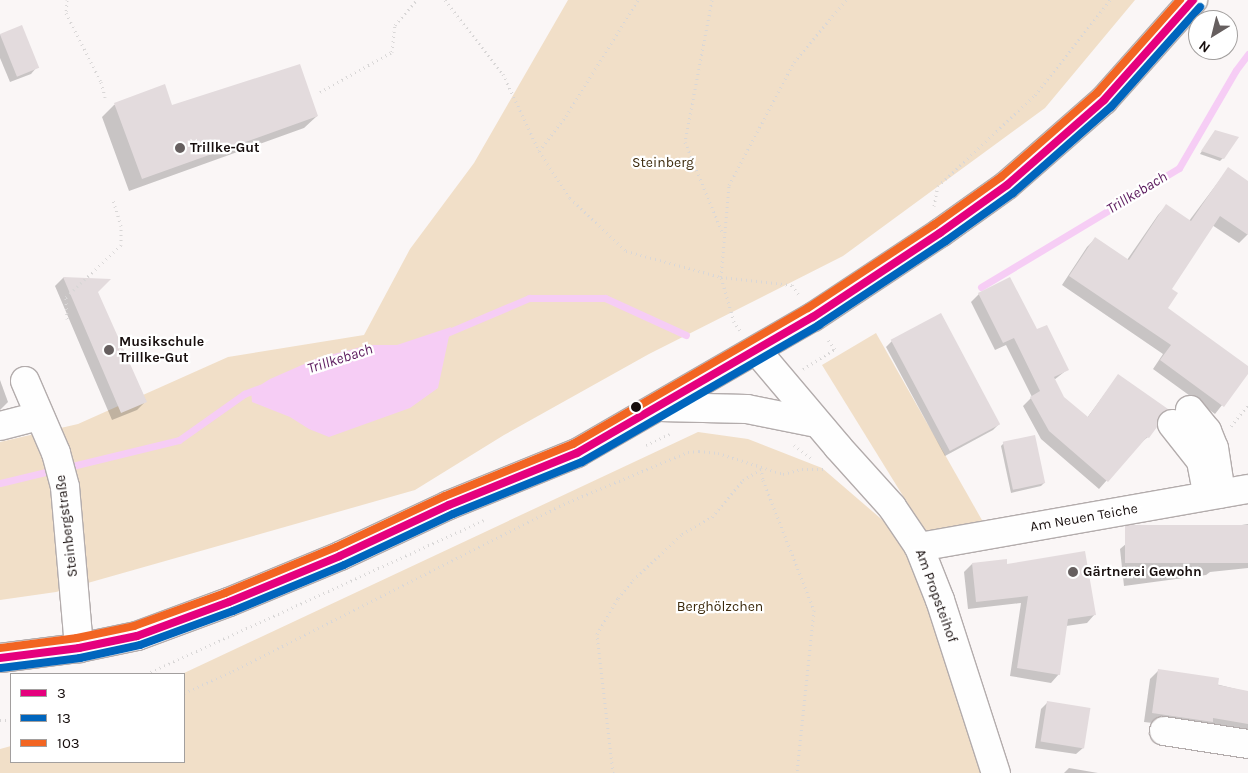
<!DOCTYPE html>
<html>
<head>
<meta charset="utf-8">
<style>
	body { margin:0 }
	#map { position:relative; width:1248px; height:773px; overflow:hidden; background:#faf6f6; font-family:Karla,sans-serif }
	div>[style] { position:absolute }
	.green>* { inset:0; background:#f1dfc8 }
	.water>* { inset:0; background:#f6cdf5 }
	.shadow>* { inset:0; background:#0003 }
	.stream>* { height:7px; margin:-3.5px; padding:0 3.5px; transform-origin:3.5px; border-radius:3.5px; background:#f6cdf5 }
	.building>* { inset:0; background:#e3dbdd; transform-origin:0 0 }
	.path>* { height:3px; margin-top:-1.5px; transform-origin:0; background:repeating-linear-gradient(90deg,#d9d7d7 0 1px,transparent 0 5px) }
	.roads { filter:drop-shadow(1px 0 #b3acac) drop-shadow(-1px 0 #b3acac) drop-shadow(0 1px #b3acac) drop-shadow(0 -1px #b3acac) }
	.minor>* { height:28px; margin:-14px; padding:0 14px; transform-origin:14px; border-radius:14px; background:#fefefe }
	.major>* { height:28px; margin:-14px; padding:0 14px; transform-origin:14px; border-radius:14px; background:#fefefe }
	.bus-1>* { height:8px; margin:-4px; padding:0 4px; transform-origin:4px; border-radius:4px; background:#e5007d }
	.bus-2>* { height:8px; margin:-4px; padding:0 4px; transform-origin:4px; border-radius:4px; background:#0065bd }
	.bus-3>* { height:8px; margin:-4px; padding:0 4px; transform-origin:4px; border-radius:4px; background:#f26522 }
	.dots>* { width:14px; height:14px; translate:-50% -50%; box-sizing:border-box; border:2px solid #fff; border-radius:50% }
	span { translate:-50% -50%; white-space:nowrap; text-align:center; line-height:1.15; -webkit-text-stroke:4.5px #fff; paint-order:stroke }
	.poi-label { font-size:14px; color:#170e0d; font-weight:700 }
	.left { translate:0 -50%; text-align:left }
	.park-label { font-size:14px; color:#3b290b }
	.street-label { font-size:14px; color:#170e0d }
	.water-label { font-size:15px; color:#5b1a5d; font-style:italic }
	.legend { position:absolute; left:10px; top:673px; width:175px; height:90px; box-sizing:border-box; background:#fff; border:1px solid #a29f9e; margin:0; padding:6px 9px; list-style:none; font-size:15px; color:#170e0d }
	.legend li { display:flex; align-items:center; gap:10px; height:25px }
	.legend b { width:25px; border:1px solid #a29f9e }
	.north { position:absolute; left:1188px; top:10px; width:50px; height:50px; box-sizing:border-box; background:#fff; border:1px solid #a29f9e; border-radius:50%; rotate:216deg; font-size:14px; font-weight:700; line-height:20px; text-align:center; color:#170e0d }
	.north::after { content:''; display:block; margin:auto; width:18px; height:22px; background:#665f5f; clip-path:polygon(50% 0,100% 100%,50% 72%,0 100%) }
</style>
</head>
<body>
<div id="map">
	<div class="green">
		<i style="clip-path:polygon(568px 0,1135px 0,1045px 108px,843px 256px,649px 354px,504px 435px,415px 490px,56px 592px,0 600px,0 442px,78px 424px,228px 357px,364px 335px,410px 249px,474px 163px)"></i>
		<i style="clip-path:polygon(876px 333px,987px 529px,929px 538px,822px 365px)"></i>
		<i style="clip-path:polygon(698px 432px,748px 439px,822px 468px,908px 542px,1007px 773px,0 773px,0 749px,11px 746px,11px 762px,184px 762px,182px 674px)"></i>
	</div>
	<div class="water">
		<i style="clip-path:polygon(451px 327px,438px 388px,410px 408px,329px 437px,309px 429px,290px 417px,252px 402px,251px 391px,270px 379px,318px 358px,369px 345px,397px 345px)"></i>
	</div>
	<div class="shadow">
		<i style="clip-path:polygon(21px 27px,37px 67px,31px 74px,10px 82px,0 58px,0 35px)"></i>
		<i style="clip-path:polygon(164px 86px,171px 107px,317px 116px,304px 128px,129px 191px,102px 117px,114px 105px)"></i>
		<i style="clip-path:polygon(1213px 134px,1223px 158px,1220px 161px,1200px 154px)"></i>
		<i style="clip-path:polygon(1228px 169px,1248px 183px,1248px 234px,1239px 243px,1212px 225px,1170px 289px,1166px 309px,1248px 368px,1248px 372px,1215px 414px,1153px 369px,1163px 354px,1062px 285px,1087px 247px,1095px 239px,1127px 260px,1158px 215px,1166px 206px,1189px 221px)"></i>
		<i style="clip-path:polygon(63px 278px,108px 280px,96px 292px,146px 401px,137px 410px,112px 420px,55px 286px)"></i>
		<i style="clip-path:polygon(979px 294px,1037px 331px,1068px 369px,1054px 380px,1063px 397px,1087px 418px,1118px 376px,1156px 419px,1156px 426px,1148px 437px,1139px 444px,1099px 489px,1041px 439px,1023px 406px,1032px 397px,1006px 345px,995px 350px,971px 302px)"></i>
		<i style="clip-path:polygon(892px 341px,999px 424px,993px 430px,945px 456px,886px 347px)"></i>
		<i style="clip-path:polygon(0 380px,8px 402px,0 410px)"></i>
		<i style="clip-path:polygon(1004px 443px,1044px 483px,1041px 486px,1011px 493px,1001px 446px)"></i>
		<i style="clip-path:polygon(1248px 524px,1248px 568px,1210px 572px,1206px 575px,1124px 586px,1120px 549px,1127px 543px)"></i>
		<i style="clip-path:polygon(972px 564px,1095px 614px,1087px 623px,1066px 626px,1059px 674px,1051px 683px,1010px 676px,1021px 603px,968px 609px,964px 572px)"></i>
		<i style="clip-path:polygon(1159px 670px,1248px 692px,1248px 734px,1144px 722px,1150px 679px)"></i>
		<i style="clip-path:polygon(1048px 702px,1083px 748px,1076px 754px,1035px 748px,1041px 709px)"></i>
		<i style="clip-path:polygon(1069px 768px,1098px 773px,1064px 773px)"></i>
	</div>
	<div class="stream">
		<i style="left:981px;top:287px;width:231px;rotate:-31deg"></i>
		<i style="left:1179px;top:168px;width:113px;rotate:-59.8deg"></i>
		<i style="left:1236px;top:70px;width:20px;rotate:-53deg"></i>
		<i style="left:442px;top:335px;width:95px;rotate:-23deg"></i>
		<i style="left:529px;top:298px;width:76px"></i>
		<i style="left:605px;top:298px;width:89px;rotate:24.6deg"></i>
		<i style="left:64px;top:468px;width:118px;rotate:-13.7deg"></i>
		<i style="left:179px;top:440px;width:80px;rotate:-35.3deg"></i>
		<i style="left:244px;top:394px;width:17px;rotate:-21deg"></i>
		<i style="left:0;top:483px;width:56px;rotate:-13.5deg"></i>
	</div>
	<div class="building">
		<i style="left:22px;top:25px;width:46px;height:24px;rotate:68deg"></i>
		<i style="clip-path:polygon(300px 64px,318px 116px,142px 179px,114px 103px,165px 84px,172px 105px)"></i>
		<i style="clip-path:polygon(1215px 130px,1239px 137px,1224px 159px,1201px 151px)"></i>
		<i style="clip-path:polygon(1228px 167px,1248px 181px,1248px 235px,1220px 216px,1172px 289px,1178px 293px,1168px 308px,1248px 366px,1248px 374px,1224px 407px,1160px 360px,1171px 345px,1069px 276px,1095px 237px,1129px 260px,1166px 204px,1191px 221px)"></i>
		<i style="clip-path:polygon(63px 277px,111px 279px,98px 292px,147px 402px,121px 413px)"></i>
		<i style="clip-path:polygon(1010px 277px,1037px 329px,1047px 325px,1069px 370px,1054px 377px,1064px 397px,1088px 417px,1118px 374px,1168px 409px,1158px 418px,1157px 427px,1149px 438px,1147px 437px,1108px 482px,1049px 431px,1030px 397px,1040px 391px,1014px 338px,1003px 343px,978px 293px)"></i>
		<i style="left:941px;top:313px;width:126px;height:57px;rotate:62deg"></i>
		<i style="left:1035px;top:435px;width:49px;height:33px;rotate:78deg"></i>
		<i style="left:1248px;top:525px;width:38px;height:123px;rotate:90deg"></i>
		<i style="clip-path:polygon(1085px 551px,1096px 615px,1068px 619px,1060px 675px,1017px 668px,1028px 596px,976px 602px,972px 563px,1007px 559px,1007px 564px)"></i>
		<i style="clip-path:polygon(1158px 669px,1219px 678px,1218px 685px,1248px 691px,1248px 724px,1213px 718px,1213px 722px,1152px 713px)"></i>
		<i style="left:1047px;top:701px;width:44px;height:41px;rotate:9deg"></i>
	</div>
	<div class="path">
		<i style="left:67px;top:0;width:13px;rotate:94deg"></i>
		<i style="left:66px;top:13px;width:77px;rotate:63.1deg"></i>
		<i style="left:101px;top:82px;width:16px;rotate:75deg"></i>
		<i style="left:445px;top:0;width:94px;rotate:51.9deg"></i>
		<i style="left:503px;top:74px;width:85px;rotate:64.9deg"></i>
		<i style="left:539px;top:151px;width:56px;rotate:56.6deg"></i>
		<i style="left:570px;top:198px;width:77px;rotate:43.4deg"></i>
		<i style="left:626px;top:251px;width:98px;rotate:15.3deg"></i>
		<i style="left:721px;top:277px;width:71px;rotate:6.4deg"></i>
		<i style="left:792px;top:285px;width:14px;rotate:56deg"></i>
		<i style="left:712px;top:0;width:145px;rotate:100.8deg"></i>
		<i style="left:685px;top:142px;width:100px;rotate:67.6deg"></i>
		<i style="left:320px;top:92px;width:82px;rotate:-29.1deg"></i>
		<i style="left:392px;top:52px;width:27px;rotate:-84deg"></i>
		<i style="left:395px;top:25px;width:33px;rotate:-49deg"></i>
		<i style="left:539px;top:151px;width:44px;rotate:-52.4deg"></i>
		<i style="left:566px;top:116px;width:137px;rotate:-58.2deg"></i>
		<i style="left:934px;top:206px;width:20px;rotate:-79deg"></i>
		<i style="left:938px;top:186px;width:133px;rotate:-43.2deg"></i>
		<i style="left:1035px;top:95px;width:121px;rotate:-51.7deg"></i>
		<i style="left:67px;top:319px;width:22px;rotate:-93deg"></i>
		<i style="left:66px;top:297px;width:76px;rotate:-43.4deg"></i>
		<i style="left:121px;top:245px;width:19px;rotate:-90deg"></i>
		<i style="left:121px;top:226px;width:27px;rotate:-107deg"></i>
		<i style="left:740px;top:330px;width:10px;rotate:-127deg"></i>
		<i style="left:734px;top:322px;width:47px;rotate:-106.1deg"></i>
		<i style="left:721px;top:277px;width:92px;rotate:-85deg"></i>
		<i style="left:729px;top:185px;width:139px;rotate:-62.1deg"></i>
		<i style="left:794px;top:62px;width:81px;rotate:-50deg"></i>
		<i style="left:803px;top:369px;width:38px;rotate:-32deg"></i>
		<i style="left:835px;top:349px;width:14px;rotate:-126deg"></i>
		<i style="left:1231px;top:426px;width:27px;rotate:-51deg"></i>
		<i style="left:646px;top:445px;width:26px;rotate:-25deg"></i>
		<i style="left:794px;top:445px;width:21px;rotate:37deg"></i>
		<i style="left:761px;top:468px;width:12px;rotate:81deg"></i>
		<i style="left:763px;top:480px;width:140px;rotate:68.6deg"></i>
		<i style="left:814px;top:610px;width:164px;rotate:96deg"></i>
		<i style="left:146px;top:674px;width:371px;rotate:-24.5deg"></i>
		<i style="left:184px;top:693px;width:54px;rotate:-24.2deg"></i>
		<i style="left:233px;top:671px;width:365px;rotate:-26.8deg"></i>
		<i style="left:559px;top:506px;width:140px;rotate:-22.7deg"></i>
		<i style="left:688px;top:452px;width:11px;rotate:-5deg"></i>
		<i style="left:699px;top:451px;width:19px;rotate:6deg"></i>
		<i style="left:718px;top:453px;width:68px;rotate:17.9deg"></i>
		<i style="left:783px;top:474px;width:20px;rotate:-15deg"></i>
		<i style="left:802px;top:469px;width:22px"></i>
		<i style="left:0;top:720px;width:11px"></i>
		<i style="left:613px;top:773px;width:140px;rotate:-96.6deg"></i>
		<i style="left:597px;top:634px;width:42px;rotate:-59.7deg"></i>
		<i style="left:618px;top:598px;width:23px;rotate:-50deg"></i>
		<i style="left:633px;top:580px;width:67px;rotate:-43.2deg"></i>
		<i style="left:682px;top:534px;width:34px;rotate:-30deg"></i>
		<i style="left:712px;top:517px;width:48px;rotate:-50deg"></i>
		<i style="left:743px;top:480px;width:21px;rotate:-31deg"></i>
	</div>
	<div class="roads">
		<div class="minor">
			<i style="left:757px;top:351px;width:126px;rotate:49.8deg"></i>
			<i style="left:838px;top:447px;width:81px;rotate:48deg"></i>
			<i style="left:892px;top:507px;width:48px;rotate:56deg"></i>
			<i style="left:919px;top:547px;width:57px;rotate:68.4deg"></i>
			<i style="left:940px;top:600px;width:182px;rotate:72.1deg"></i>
			<i style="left:25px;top:381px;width:78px;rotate:66.7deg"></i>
			<i style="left:56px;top:453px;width:35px;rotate:75deg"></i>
			<i style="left:65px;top:487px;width:162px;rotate:85deg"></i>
			<i style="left:1190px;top:410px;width:27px;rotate:51deg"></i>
			<i style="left:1207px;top:431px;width:18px;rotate:68deg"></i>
			<i style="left:1214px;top:448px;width:46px;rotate:81.2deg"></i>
			<i style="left:1172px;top:424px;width:47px;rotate:51.9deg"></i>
			<i style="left:1201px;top:461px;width:26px;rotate:79deg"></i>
			<i style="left:0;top:426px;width:40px;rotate:-14.4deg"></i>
			<i style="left:919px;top:547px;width:334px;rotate:-10deg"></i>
			<i style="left:1164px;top:731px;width:85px;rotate:8.8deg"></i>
		</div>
		<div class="major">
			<i style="left:660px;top:407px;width:87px;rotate:1.3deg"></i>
			<i style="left:747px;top:409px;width:71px;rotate:11.3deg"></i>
			<i style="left:0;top:658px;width:80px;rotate:-7.2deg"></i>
			<i style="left:79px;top:648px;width:59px;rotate:-11.7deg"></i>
			<i style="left:137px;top:636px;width:98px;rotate:-20.3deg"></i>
			<i style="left:229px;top:602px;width:120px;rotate:-22.5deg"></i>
			<i style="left:340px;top:556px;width:120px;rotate:-25.1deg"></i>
			<i style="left:449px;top:505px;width:138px;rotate:-22.1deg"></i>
			<i style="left:577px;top:453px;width:272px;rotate:-30deg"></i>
			<i style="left:813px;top:317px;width:152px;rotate:-33.5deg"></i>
			<i style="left:940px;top:233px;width:82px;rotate:-35.6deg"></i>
			<i style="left:1007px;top:185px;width:129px;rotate:-41.2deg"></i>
			<i style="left:1104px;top:100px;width:134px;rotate:-48.3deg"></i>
		</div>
	</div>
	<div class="bus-1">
		<i style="left:0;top:658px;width:80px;rotate:-7.2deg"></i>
		<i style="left:79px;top:648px;width:59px;rotate:-11.7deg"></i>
		<i style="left:137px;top:636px;width:98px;rotate:-20.3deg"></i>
		<i style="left:229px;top:602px;width:120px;rotate:-22.5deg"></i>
		<i style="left:340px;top:556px;width:120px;rotate:-25.1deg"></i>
		<i style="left:449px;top:505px;width:138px;rotate:-22.1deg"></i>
		<i style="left:577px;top:453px;width:272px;rotate:-30deg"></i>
		<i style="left:813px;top:317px;width:152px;rotate:-33.5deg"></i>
		<i style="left:940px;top:233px;width:82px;rotate:-35.6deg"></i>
		<i style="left:1007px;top:185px;width:129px;rotate:-41.2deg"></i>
		<i style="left:1104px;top:100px;width:134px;rotate:-48.3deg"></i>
	</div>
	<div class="bus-2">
		<i style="left:1px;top:668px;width:80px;rotate:-7.2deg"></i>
		<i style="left:80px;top:658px;width:61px;rotate:-12.2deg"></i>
		<i style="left:140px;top:645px;width:99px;rotate:-20.1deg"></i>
		<i style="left:233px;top:611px;width:120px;rotate:-22.5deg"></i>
		<i style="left:344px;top:565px;width:120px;rotate:-25.1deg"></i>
		<i style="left:453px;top:514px;width:139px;rotate:-22deg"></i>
		<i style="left:582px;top:462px;width:274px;rotate:-30deg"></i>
		<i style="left:819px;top:325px;width:152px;rotate:-33.5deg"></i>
		<i style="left:946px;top:241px;width:82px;rotate:-35.6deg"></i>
		<i style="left:1013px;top:193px;width:130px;rotate:-41.3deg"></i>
		<i style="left:1111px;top:107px;width:134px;rotate:-48.3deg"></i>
	</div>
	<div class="bus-3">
		<i style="left:0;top:648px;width:78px;rotate:-7.4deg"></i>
		<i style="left:77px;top:638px;width:58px;rotate:-11.9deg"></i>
		<i style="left:134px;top:626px;width:97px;rotate:-19.9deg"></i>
		<i style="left:225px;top:593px;width:120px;rotate:-22.5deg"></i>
		<i style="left:336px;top:547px;width:120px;rotate:-25.1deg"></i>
		<i style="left:445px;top:496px;width:138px;rotate:-22.1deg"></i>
		<i style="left:573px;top:444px;width:272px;rotate:-30.1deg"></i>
		<i style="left:808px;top:308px;width:151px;rotate:-33.4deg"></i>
		<i style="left:934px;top:225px;width:82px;rotate:-35.6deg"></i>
		<i style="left:1001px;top:177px;width:128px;rotate:-41.2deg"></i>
		<i style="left:1097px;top:93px;width:125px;rotate:-48.3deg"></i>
	</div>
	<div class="dots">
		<i style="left:180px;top:148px;background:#665f5f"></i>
		<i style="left:109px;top:350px;background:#665f5f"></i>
		<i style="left:636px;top:407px;background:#170e0d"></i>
		<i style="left:1073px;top:572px;background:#665f5f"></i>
	</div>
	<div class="poi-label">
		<span class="left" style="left:190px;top:148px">Trillke-Gut</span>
		<span class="left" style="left:119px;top:350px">Musikschule<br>Trillke-Gut</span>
		<span class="left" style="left:1083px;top:572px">Gärtnerei Gewohn</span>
	</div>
	<div class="park-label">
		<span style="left:663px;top:163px">Steinberg</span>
		<span style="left:720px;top:607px">Berghölzchen</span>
	</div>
	<div class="street-label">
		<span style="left:1084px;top:518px;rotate:-10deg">Am Neuen Teiche</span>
		<span style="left:67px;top:526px;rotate:-97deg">Steinbergstraße</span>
		<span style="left:936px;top:596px;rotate:70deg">Am Propsteihof</span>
	</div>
	<div class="water-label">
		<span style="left:1137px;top:193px;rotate:-31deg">Trillkebach</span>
		<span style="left:340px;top:359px;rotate:-18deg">Trillkebach</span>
	</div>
	<ul class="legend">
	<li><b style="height:6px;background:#e5007d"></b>3</li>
	<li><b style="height:6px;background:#0065bd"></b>13</li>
	<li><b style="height:6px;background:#f26522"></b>103</li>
	</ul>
	<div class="north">N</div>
</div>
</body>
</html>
